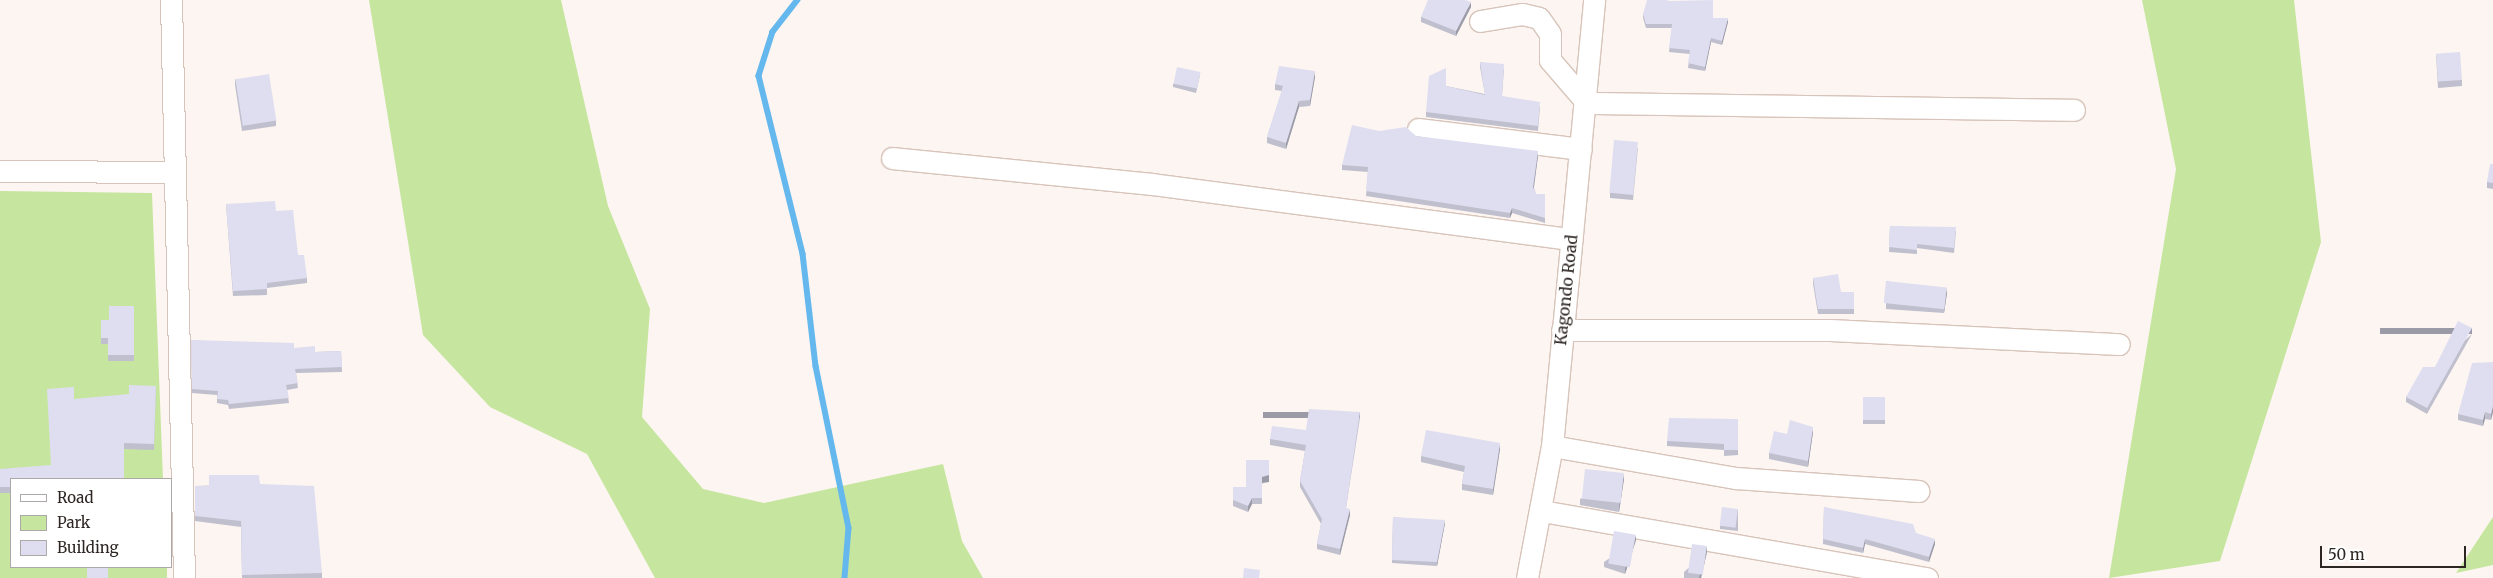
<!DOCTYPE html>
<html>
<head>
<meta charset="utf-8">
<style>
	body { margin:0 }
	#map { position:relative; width:2493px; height:578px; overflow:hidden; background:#fdf5f1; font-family:Merriweather,serif }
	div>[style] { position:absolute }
	.green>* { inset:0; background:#c6e69f }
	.stream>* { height:5.5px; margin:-2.75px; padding:0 2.75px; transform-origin:2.75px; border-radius:2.75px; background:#65b8ed }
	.roads { filter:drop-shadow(1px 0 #d7c4ba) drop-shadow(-1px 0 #d7c4ba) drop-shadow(0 1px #d7c4ba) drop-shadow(0 -1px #d7c4ba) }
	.minor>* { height:21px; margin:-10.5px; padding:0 10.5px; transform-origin:10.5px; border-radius:10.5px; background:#fff }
	.wall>* { inset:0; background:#bfbfce; transform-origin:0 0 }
	.shaded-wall>* { inset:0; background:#9b9ba8; transform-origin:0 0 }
	.building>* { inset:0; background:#dedef0; transform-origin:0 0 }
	span { translate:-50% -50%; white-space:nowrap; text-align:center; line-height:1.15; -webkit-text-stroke:4px #fff; paint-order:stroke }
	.street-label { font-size:16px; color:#2d2623 }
	.legend { position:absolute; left:10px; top:478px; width:162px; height:90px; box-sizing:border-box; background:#fff; border:1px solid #aba8a7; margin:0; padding:6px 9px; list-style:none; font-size:15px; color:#2d2623 }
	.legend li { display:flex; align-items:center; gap:10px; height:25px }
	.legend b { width:25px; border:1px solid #aba8a7 }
	.scale { position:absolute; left:2320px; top:546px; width:146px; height:22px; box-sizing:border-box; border:2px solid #2d2623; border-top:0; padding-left:6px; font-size:15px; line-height:18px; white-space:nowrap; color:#2d2623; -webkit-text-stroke:4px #fff; paint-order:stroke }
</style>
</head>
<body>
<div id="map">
	<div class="green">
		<i style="clip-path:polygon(369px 0,561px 0,608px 206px,650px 309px,642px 417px,703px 489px,764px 503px,943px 464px,962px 541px,983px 578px,655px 578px,587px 454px,490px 407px,423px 335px)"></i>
		<i style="clip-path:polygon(2142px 0,2294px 0,2321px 242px,2220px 561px,2109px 578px,2176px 169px)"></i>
		<i style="clip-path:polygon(0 191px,152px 193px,163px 479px,11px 479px,11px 567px,167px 567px,167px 578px,0 578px)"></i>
		<i style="clip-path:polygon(2493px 517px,2493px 565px,2456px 573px)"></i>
	</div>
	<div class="stream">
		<i style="left:798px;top:0;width:41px;rotate:128deg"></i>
		<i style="left:773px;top:32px;width:46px;rotate:107.7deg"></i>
		<i style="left:759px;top:76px;width:183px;rotate:76.1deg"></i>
		<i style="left:803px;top:254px;width:113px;rotate:83.4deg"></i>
		<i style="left:816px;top:366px;width:165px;rotate:78.5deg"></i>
		<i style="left:849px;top:528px;width:50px;rotate:94.6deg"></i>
	</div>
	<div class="roads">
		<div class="minor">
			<i style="left:171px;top:0;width:578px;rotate:88.71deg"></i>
			<i style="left:1480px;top:21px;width:43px;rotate:-9.5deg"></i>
			<i style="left:1522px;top:14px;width:17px;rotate:13deg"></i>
			<i style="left:1539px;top:18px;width:19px;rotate:55deg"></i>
			<i style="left:1550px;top:34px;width:26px;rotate:90deg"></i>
			<i style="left:1550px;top:60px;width:57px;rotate:49.3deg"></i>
			<i style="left:1587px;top:103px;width:487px;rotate:0.8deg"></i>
			<i style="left:1418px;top:129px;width:164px;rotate:7deg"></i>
			<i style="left:892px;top:158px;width:261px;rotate:5.7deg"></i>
			<i style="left:1152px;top:184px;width:423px;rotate:7.5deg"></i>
			<i style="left:0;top:171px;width:175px;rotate:0.3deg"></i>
			<i style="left:1562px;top:330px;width:268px"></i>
			<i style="left:1830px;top:330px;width:289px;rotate:2.8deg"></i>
			<i style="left:1552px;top:446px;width:187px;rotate:9.9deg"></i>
			<i style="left:1736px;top:478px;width:183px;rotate:4.1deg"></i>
			<i style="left:1542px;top:511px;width:391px;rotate:9.9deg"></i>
			<i style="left:1527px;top:578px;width:134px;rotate:-79.3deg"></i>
			<i style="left:1552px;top:446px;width:448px;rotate:-84.6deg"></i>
		</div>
	</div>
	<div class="wall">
		<i style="clip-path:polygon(1471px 7px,1456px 36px,1421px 22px,1421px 17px)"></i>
		<i style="clip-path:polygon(1643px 14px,1713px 18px,1728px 22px,1722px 45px,1711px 42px,1705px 71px,1688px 68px,1690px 54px,1669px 52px,1672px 28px,1646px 28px,1643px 18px)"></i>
		<i style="clip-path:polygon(2436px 54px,2462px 80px,2462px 86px,2438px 88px)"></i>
		<i style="clip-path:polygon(1480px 62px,1504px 69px,1502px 96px,1540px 107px,1538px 131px,1426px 117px,1426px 112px,1446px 86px,1485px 94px,1480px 67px)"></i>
		<i style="clip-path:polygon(1200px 75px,1196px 93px,1173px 87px,1173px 84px)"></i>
		<i style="clip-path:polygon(1315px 77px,1310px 106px,1299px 107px,1286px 149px,1267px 143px,1267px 137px,1282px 91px,1275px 90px,1275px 84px)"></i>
		<i style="clip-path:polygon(235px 79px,276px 120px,276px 126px,242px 131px,235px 85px)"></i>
		<i style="clip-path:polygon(1379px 131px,1416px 136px,1538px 156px,1534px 188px,1536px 194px,1545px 194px,1545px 223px,1512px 213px,1510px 218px,1366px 196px,1368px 172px,1342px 170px,1342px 165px)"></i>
		<i style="clip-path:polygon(1638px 147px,1633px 200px,1610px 198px,1610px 193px)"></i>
		<i style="clip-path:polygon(2493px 164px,2493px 189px,2487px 188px,2487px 182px)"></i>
		<i style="clip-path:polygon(226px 204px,276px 211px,298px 255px,307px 278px,307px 283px,267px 288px,267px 295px,233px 296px)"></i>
		<i style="clip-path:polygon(1890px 226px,1956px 231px,1954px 253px,1917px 248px,1917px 254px,1889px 252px)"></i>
		<i style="clip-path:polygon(1813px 278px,1841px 292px,1854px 292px,1854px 314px,1818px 314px,1813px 284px)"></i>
		<i style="clip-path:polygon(1886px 281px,1947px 293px,1944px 313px,1886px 309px)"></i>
		<i style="clip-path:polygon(134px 306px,134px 361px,108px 361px,108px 344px,101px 344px,101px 320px,109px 320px)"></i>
		<i style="clip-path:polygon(2472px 334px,2427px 414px,2406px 402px,2406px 397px,2435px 367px)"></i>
		<i style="clip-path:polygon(191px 340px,294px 348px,315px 352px,341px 351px,342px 372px,296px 373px,298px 388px,287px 390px,289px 403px,229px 409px,228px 405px,217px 403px,217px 395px,192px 393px)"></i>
		<i style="clip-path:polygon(2493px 362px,2493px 412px,2491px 420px,2485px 419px,2483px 426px,2458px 420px,2458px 414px)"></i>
		<i style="clip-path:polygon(156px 386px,154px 450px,124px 449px,11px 479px,11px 493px,0 493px,0 469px,51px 466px,129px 394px)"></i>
		<i style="left:1863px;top:397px;width:22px;height:27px"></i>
		<i style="clip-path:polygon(1360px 418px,1346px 508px,1350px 515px,1340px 555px,1317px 549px,1317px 544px,1321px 524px,1300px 487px,1300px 481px,1305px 451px,1270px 445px,1270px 439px)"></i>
		<i style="clip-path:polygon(1738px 419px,1738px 455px,1724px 456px,1724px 450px,1667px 446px,1667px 441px)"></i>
		<i style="clip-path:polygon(1813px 432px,1808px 467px,1769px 459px,1769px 453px)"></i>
		<i style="clip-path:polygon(1500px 449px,1493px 495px,1462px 490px,1462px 484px,1464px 472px,1421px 462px,1421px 456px)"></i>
		<i style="clip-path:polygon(1624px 479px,1619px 512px,1580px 505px,1580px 499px)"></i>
		<i style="clip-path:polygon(1269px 482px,1262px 483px,1262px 504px,1252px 504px,1248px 512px,1233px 506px,1233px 487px,1246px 487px)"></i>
		<i style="clip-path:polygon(260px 484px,322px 573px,322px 578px,242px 578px,241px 527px,195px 521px,195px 486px)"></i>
		<i style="clip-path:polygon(1824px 507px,1916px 533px,1935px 544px,1929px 562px,1865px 544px,1863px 553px,1823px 544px)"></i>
		<i style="clip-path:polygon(1738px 509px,1738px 531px,1720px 529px,1720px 526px)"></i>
		<i style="clip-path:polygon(1393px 517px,1445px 523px,1437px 566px,1392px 563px)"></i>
		<i style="clip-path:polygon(1636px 540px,1625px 574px,1604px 567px,1604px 562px)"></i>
		<i style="clip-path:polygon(1707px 552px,1701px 578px,1684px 578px,1684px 572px)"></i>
	</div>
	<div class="shaded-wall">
		<i style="clip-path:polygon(1471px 2px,1471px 7px,1456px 36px,1456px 31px)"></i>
		<i style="clip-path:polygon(1728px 18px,1728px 22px,1722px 45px,1722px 41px)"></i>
		<i style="clip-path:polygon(1711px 38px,1711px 42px,1705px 71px,1705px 67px)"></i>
		<i style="clip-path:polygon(1315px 71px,1315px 77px,1310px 106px,1310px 100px)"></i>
		<i style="clip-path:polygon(1299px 101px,1299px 107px,1286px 149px,1286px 143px)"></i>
		<i style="clip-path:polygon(1538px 151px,1538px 156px,1533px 192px,1533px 187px)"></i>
		<i style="clip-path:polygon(1512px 208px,1512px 213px,1510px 218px,1510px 213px)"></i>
		<i style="clip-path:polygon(1947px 287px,1947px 293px,1944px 313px,1944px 308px)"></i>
		<i style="left:2472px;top:328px;width:6px;height:92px;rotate:90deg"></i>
		<i style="clip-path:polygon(2493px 406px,2493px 412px,2491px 420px,2491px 414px)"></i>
		<i style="left:1360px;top:412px;width:6px;height:97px;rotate:90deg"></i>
		<i style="clip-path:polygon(2485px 412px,2485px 419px,2483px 426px,2483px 420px)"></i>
		<i style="clip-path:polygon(1813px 427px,1813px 432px,1808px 467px,1808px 461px)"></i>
		<i style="clip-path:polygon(1500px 443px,1500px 449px,1493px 495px,1493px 489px)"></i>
		<i style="clip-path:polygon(1269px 460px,1269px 482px,1262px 483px,1262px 477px)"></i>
		<i style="clip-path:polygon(1624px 473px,1624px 479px,1619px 512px,1619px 506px)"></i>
		<i style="clip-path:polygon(1252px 498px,1252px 504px,1248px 512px,1248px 506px)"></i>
		<i style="clip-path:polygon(1350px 509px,1350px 515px,1340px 555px,1340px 549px)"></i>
		<i style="clip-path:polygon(1445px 520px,1445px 523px,1437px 566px,1437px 562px)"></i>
		<i style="clip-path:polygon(1636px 535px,1636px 540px,1625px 574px,1625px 569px)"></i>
		<i style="clip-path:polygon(1865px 539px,1865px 544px,1863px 553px,1863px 548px)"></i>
		<i style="clip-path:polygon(1935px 539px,1935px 544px,1929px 562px,1929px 557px)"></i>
		<i style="clip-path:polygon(1707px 546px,1707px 552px,1701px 578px,1699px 578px)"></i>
	</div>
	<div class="building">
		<i style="clip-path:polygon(1428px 0,1465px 0,1471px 2px,1456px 31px,1421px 17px)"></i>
		<i style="clip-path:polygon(1647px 0,1665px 0,1670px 1px,1713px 0,1713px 18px,1728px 18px,1722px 41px,1711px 38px,1705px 67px,1688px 63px,1690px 50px,1669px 48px,1672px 24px,1646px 24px,1643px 14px)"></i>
		<i style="left:2460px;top:52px;width:28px;height:24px;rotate:86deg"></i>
		<i style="clip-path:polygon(1480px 62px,1504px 64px,1502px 96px,1540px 102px,1538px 126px,1426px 112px,1429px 76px,1446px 68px,1446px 86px,1485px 95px)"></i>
		<i style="clip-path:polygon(1279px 66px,1315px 71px,1310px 100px,1299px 101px,1286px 143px,1267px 137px,1283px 86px,1275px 84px)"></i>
		<i style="left:1177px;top:67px;width:24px;height:17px;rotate:12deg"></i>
		<i style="left:269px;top:74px;width:47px;height:34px;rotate:81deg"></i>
		<i style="clip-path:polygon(1352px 125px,1379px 131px,1406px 127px,1416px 136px,1538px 151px,1533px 187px,1536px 194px,1545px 194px,1545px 218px,1512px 208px,1510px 213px,1366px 191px,1368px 167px,1342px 165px)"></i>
		<i style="left:1614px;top:140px;width:24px;height:53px;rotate:5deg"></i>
		<i style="clip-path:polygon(2490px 164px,2493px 164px,2493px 183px,2487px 182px)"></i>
		<i style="clip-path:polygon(275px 201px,276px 211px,293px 210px,298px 255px,304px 255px,307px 278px,267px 283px,267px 289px,233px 291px,226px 204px)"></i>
		<i style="clip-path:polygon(1890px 226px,1956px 227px,1954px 248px,1917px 244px,1917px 250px,1889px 247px)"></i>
		<i style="clip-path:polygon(1838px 274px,1841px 292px,1854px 292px,1854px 309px,1818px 309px,1813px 278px)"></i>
		<i style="left:1886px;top:281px;width:61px;height:22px;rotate:6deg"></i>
		<i style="clip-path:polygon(109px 306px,134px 306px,134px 355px,108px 355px,108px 338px,101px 338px,101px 320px,109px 320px)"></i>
		<i style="clip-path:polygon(2458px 321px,2472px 328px,2427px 408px,2406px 397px,2423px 367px,2435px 367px)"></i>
		<i style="clip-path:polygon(191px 340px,294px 343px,294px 348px,315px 346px,315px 352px,341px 351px,342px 367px,295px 369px,298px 383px,286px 385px,289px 398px,229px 404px,228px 400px,217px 399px,218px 391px,192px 389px)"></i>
		<i style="clip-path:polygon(2493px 362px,2493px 406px,2491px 414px,2485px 412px,2483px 420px,2458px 414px,2472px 363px)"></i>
		<i style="clip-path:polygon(129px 385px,156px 386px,154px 444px,124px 443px,124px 479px,11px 479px,11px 487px,0 487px,0 469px,51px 465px,47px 389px,74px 387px,74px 399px,129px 394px)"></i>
		<i style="left:1863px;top:397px;width:22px;height:23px"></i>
		<i style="clip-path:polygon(1309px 409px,1360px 412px,1346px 508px,1350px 509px,1340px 549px,1317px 544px,1322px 519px,1300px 481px,1306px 445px,1270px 439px,1272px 426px,1306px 430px)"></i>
		<i style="clip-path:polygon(1669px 418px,1738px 419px,1738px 450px,1724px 450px,1724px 444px,1667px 441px)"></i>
		<i style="clip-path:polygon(1790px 420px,1813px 427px,1808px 461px,1769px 453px,1774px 431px,1787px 434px)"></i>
		<i style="clip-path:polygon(1426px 430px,1500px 443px,1493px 489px,1462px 484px,1465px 466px,1421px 456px)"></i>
		<i style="clip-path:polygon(1246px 460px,1269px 460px,1269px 475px,1262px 477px,1262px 498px,1252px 498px,1248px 506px,1233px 500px,1233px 487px,1246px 487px)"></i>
		<i style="left:1585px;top:469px;width:39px;height:30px;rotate:6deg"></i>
		<i style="clip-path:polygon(209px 475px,259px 475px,260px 484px,314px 486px,322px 573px,242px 575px,241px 521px,195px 516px,195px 486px,209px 486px)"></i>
		<i style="left:1722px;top:507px;width:16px;height:19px;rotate:7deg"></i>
		<i style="clip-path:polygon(1824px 507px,1913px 524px,1916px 533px,1935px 539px,1929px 557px,1865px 539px,1863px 548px,1823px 539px)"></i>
		<i style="clip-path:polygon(1393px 517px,1445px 520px,1437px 562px,1392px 560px)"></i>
		<i style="left:1614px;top:531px;width:22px;height:33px;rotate:10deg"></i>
		<i style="left:1692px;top:544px;width:15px;height:29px;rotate:8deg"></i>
		<i style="left:87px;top:567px;width:21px;height:11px"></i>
		<i style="clip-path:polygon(1244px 568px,1260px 570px,1259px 578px,1243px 578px)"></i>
	</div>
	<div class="street-label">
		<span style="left:1566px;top:290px;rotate:-84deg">Kagondo Road</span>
	</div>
	<ul class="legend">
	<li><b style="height:6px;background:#fff"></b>Road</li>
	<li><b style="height:14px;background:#c6e69f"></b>Park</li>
	<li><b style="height:14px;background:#dedef0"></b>Building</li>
	</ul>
	<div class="scale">50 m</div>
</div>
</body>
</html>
